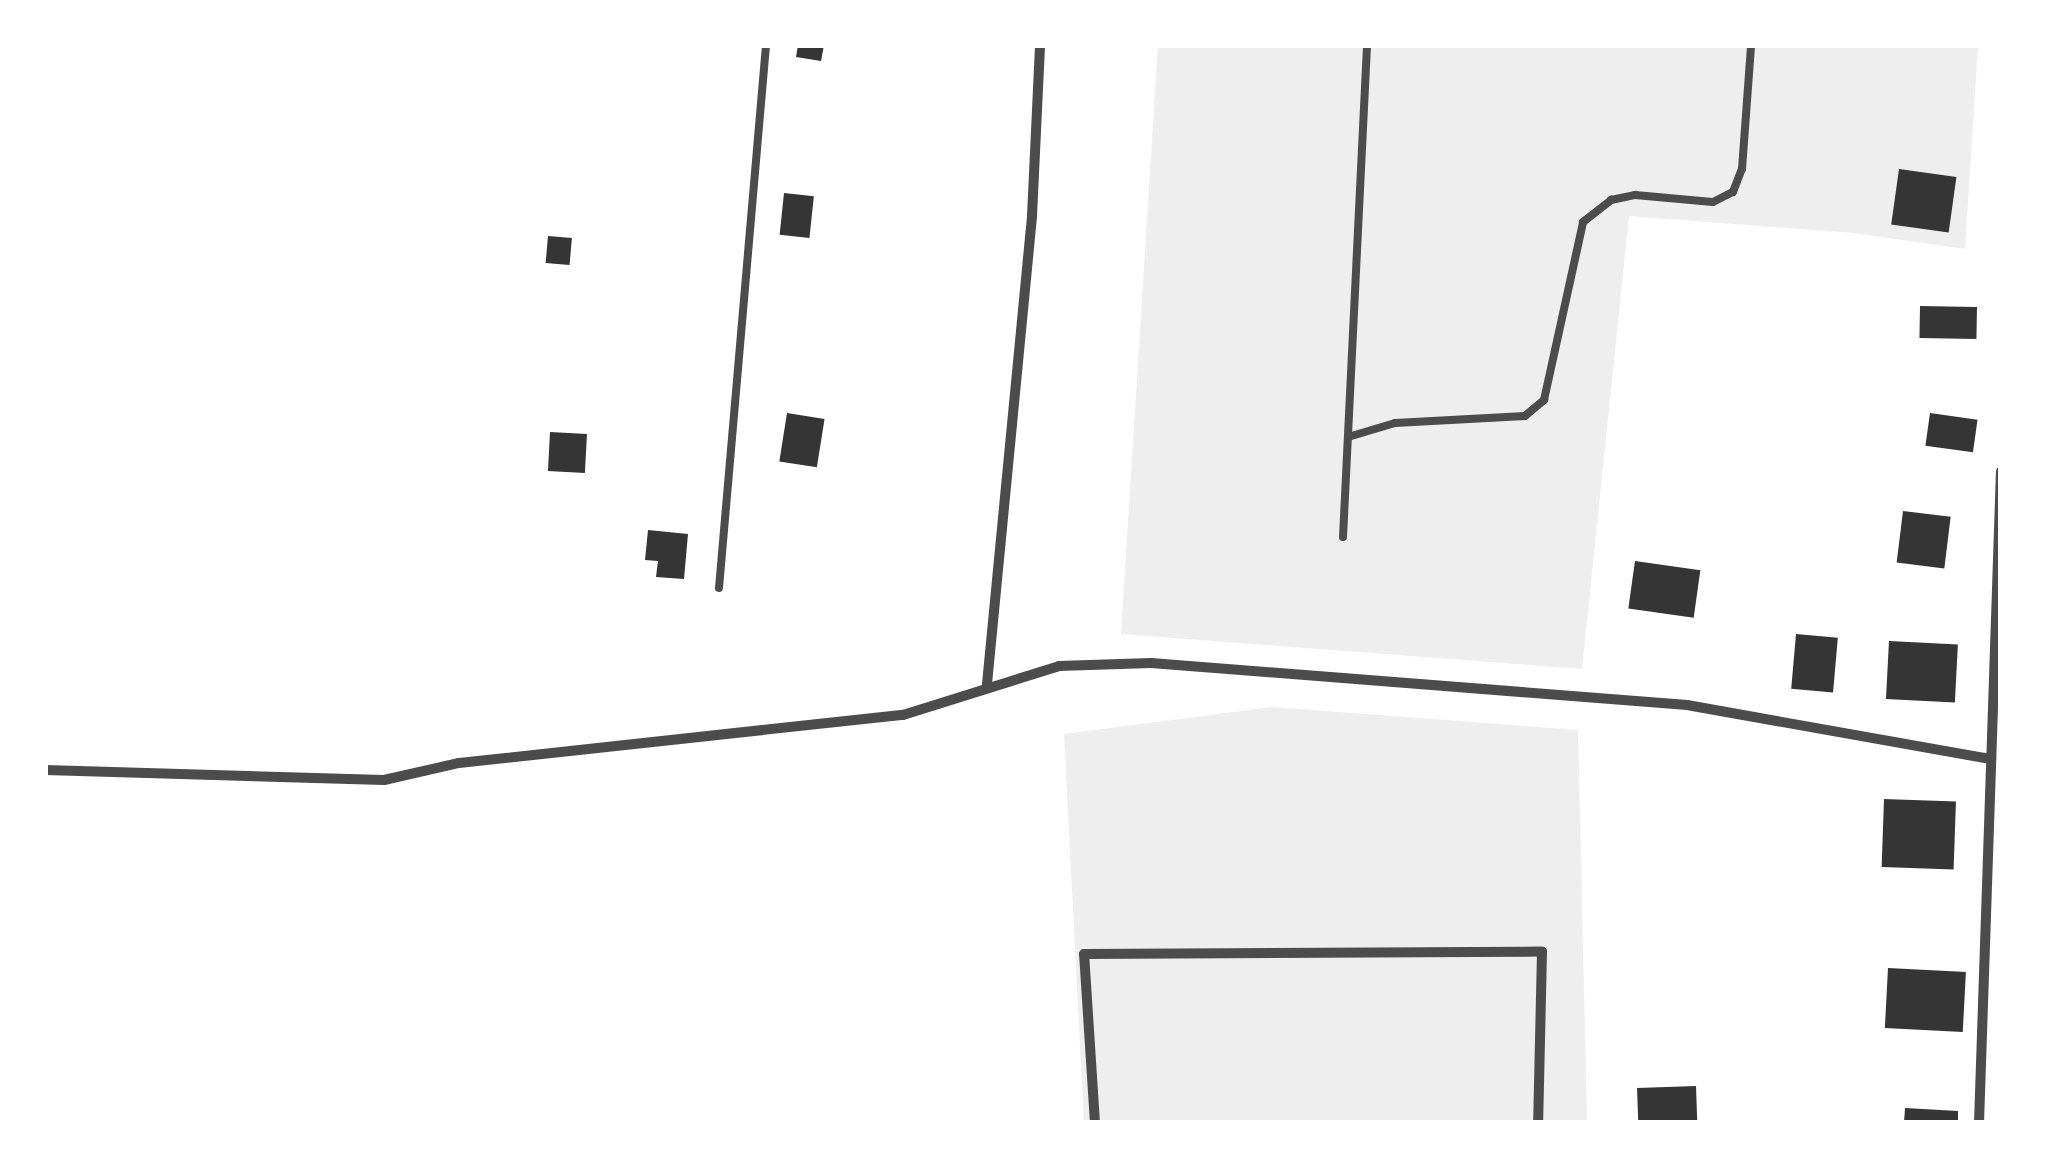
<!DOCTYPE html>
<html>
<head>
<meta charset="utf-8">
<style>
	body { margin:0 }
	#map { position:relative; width:2046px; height:1168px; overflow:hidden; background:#fff; font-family:Rubik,sans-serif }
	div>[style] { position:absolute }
	.green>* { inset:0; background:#eee }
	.building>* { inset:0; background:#353535; transform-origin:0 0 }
	.service>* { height:8px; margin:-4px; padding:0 4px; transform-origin:4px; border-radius:4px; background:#4c4c4c }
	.minor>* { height:10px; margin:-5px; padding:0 5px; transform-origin:5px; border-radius:5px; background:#4c4c4c }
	span { translate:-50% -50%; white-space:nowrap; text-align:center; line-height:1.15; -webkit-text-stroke:8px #fff; paint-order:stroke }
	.frame { position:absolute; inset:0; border:48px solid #fff; pointer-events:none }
</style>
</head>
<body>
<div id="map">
	<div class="green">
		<i style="clip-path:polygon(1158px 45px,1978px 45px,1965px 249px,1854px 233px,1629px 216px,1582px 669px,1121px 634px)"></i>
		<i style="clip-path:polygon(1272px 707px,1578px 730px,1587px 1123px,1084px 1123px,1064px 734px)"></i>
	</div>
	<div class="building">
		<i style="clip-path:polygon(798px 45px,824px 45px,821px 61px,796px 57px)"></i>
		<i style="left:1899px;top:169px;width:58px;height:56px;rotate:8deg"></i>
		<i style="left:784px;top:193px;width:30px;height:42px;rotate:6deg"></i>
		<i style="left:548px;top:236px;width:24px;height:27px;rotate:5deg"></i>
		<i style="left:1920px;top:306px;width:57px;height:32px;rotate:1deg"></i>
		<i style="left:787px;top:413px;width:38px;height:49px;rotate:9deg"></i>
		<i style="left:1930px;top:413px;width:48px;height:33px;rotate:8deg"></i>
		<i style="left:550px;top:432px;width:37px;height:39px;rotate:3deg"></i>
		<i style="left:1903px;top:511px;width:48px;height:52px;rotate:7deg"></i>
		<i style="clip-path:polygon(648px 530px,688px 534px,684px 579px,656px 577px,658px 561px,645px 560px)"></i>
		<i style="left:1635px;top:561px;width:66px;height:48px;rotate:8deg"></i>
		<i style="left:1796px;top:634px;width:42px;height:55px;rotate:5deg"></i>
		<i style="left:1889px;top:641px;width:69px;height:58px;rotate:3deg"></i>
		<i style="left:1884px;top:799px;width:72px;height:68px;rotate:2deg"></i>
		<i style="left:1888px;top:968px;width:78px;height:60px;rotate:3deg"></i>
		<i style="left:1696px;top:1086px;width:37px;height:59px;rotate:88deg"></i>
		<i style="clip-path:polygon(1905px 1108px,1958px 1111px,1958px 1123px,1904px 1123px)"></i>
	</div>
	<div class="service">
		<i style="left:1348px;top:437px;width:49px;rotate:-16.6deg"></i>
		<i style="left:1395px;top:423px;width:130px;rotate:-3.1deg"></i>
		<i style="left:1525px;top:416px;width:25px;rotate:-40deg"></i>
		<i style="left:1544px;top:400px;width:182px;rotate:-77.6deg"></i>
		<i style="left:1583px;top:222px;width:36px;rotate:-38deg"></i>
		<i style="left:1611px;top:200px;width:25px;rotate:-12deg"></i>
		<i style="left:1635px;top:195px;width:78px;rotate:5.1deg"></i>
		<i style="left:1713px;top:202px;width:22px;rotate:-27deg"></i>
		<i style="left:1733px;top:192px;width:25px;rotate:-69deg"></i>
		<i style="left:1742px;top:169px;width:124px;rotate:-85.8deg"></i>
		<i style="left:1343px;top:537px;width:493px;rotate:-87.2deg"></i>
		<i style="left:719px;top:588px;width:545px;rotate:-85.05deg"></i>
	</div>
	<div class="minor">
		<i style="left:987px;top:684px;width:470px;rotate:-84.5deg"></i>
		<i style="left:1032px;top:216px;width:171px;rotate:-87.3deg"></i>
		<i style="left:45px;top:770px;width:339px;rotate:1.7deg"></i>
		<i style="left:384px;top:780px;width:77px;rotate:-12.8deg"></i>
		<i style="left:459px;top:763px;width:447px;rotate:-6.2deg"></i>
		<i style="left:903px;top:715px;width:164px;rotate:-17.4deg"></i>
		<i style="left:1059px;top:666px;width:92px;rotate:-1.9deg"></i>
		<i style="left:1151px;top:663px;width:538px;rotate:4.48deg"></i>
		<i style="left:1687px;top:705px;width:309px;rotate:10.1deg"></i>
		<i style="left:1095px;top:1123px;width:169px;rotate:-93.7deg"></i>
		<i style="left:1084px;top:954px;width:458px;rotate:-0.3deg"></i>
		<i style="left:1542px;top:952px;width:171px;rotate:91.3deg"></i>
		<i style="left:1979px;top:1123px;width:652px;rotate:-88.07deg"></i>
	</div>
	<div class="frame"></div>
</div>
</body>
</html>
